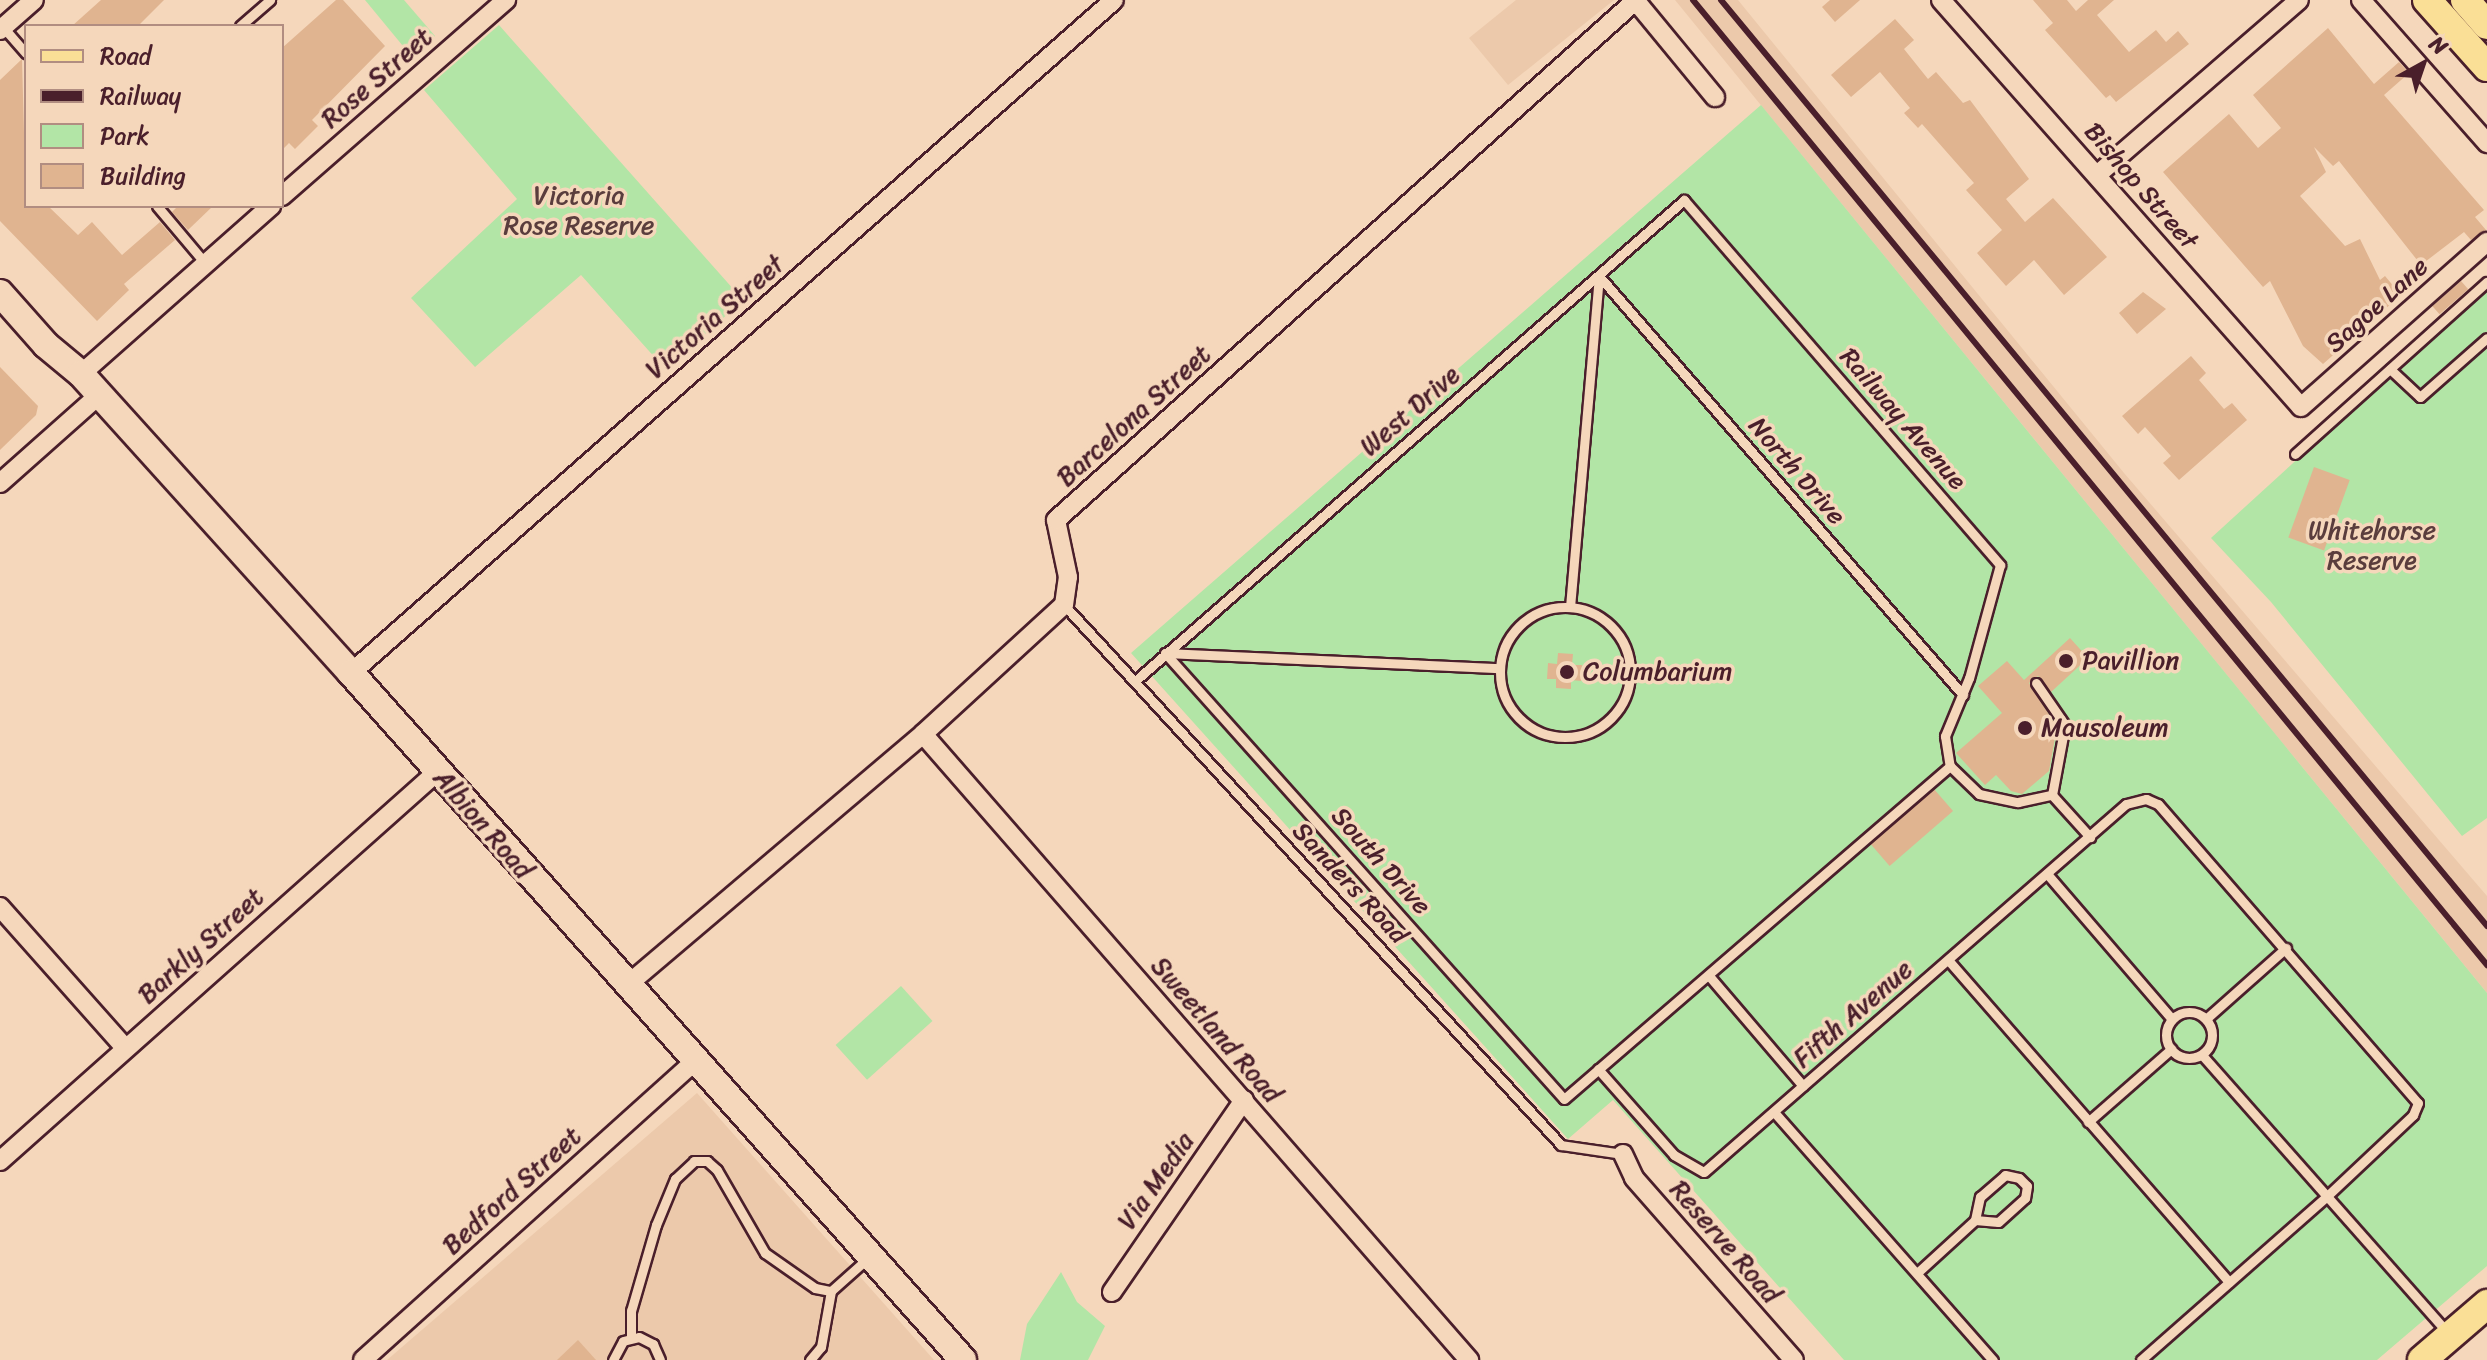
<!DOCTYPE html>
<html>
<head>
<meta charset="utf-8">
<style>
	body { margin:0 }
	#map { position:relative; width:2487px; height:1360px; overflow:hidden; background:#f5d7bb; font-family:Sriracha,sans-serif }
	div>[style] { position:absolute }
	.built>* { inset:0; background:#ecc9ab }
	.green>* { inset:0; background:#b2e5a6; transform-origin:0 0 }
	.building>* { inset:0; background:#e0b490; transform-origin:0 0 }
	.roads { filter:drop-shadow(2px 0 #4a1f2b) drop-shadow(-2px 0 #4a1f2b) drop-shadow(0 2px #4a1f2b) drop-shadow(0 -2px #4a1f2b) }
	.lane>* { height:9px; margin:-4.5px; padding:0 4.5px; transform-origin:4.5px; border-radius:4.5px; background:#f5d7bb }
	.lane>.ring { margin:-4.5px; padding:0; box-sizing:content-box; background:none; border:9px solid #f5d7bb; border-radius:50% }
	.street>* { height:18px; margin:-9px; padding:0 9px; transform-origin:9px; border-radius:9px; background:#f5d7bb }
	.secondary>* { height:26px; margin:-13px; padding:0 13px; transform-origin:13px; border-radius:13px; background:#f5d7bb }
	.primary>* { height:28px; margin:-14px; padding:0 14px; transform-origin:14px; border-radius:14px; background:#fadf96 }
	.rail>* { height:6px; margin:-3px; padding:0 3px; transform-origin:3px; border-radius:3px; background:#4a1f2b }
	.dots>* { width:22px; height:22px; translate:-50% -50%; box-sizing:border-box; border:4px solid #f5d7bb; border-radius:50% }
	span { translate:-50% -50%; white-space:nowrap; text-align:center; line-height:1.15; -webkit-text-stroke:7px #f5d7bb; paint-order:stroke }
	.street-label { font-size:26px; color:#4a1f2b }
	.park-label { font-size:26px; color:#5a3d3d }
	.poi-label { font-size:26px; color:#4a1f2b }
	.left { translate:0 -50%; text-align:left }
	.legend { position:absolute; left:24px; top:24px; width:260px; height:184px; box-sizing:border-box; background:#f5d7bb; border:2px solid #b18d81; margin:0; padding:10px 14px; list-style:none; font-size:24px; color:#4a1f2b }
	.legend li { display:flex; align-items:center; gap:16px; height:40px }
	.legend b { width:40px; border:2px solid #b18d81 }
	.north { position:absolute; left:2383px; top:24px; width:80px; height:80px; -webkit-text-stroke:6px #f5d7bb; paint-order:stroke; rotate:40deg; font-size:22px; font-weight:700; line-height:32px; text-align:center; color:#4a1f2b }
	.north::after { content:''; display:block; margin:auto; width:28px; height:36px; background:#4a1f2b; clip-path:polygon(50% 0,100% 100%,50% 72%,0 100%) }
</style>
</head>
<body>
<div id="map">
	<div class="built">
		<i style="clip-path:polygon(1516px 0,1614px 0,1508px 85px,1469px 38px)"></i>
		<i style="clip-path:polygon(1675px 0,1738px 0,2124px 473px,2487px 896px,2487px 993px)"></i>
		<i style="clip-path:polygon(697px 1093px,934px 1360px,387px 1360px)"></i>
	</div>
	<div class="green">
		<i style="clip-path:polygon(365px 0,404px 0,435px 36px,412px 57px)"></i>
		<i style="clip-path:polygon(499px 25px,743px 300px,666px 370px,581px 275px,475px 367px,411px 298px,517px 199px,424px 90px)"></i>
		<i style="clip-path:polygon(1761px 105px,2487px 993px,2487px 1266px,2377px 1360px,1844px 1360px,1613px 1100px,1568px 1139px,1131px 653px)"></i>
		<i style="clip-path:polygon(2487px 286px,2487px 818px,2462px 836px,2271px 602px,2211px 538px)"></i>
		<i style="left:901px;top:986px;width:47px;height:88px;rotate:48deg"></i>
		<i style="clip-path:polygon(1061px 1272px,1077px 1302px,1105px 1326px,1088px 1360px,1020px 1360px,1027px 1324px)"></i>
	</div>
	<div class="building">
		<i style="clip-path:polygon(101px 0,164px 0,138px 26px,72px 26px)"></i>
		<i style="clip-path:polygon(336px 0,343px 0,385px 46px,312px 120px,318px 126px,295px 149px,289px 143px,282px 150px,282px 48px)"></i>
		<i style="clip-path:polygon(1830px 0,1860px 0,1835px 22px,1822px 7px)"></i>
		<i style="clip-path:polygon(2033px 0,2067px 0,2076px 11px,2088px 0,2114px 0,2097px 15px,2129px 52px,2156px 30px,2166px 42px,2178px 31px,2189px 44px,2116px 102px,2110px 95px,2106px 98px,2045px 30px,2053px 23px)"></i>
		<i style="clip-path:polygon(1895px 19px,1914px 40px,1904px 49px,1928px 79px,1936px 72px,1963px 103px,1970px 100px,2029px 179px,2006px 199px,2025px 222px,2053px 198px,2107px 257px,2064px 295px,2034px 260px,2006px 286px,1977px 253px,2002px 230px,1966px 190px,1974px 183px,1922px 124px,1918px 128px,1904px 113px,1910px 108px,1880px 72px,1851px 97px,1831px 75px)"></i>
		<i style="clip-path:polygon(2328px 28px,2374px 84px,2399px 62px,2409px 73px,2384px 95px,2484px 210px,2475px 217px,2486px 230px,2471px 240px,2464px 232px,2421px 265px,2339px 161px,2333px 166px,2314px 147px,2326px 172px,2300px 196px,2345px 246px,2360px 239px,2380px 280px,2385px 276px,2401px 295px,2323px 364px,2303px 346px,2270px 281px,2263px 287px,2163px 172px,2229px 114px,2258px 148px,2281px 128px,2253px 95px)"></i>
		<i style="clip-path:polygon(22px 59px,26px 206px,48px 206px,78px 235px,92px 222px,122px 255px,160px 222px,175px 240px,124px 284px,129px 290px,97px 321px,0 221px,0 80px)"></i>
		<i style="clip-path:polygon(178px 206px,213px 206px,188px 230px,172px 212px)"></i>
		<i style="left:2461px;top:281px;width:11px;height:38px;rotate:49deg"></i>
		<i style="clip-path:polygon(2143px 292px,2166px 309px,2137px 334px,2119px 313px)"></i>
		<i style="clip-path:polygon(2191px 356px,2206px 373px,2199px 380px,2224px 409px,2232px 403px,2247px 420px,2179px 480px,2163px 463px,2171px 456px,2145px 427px,2138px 434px,2122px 416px)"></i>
		<i style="clip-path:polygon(0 367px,38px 406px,36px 415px,0 450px)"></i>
		<i style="left:2314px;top:467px;width:38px;height:75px;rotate:20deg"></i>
		<i style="clip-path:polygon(2070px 638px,2088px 658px,2051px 692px,2038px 676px,2029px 683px,2057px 727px,2049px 771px,2022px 794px,2011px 791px,1996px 775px,1985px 785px,1956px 753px,2002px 713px,1978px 686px,2007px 661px,2024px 680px)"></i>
		<i style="clip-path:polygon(1558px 653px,1573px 654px,1572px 665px,1582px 665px,1581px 681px,1571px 680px,1571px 689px,1556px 688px,1556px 679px,1547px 679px,1548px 663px,1557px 664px)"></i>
		<i style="left:1934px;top:789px;width:29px;height:84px;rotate:49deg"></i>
		<i style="clip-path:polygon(578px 1340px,596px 1360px,557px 1360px)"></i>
	</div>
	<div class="roads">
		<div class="lane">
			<i style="left:240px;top:26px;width:40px;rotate:-41deg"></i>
			<i style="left:3px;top:27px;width:35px;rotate:49deg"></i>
			<i style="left:157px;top:206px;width:75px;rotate:49.9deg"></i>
			<i style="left:1599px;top:276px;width:555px;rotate:49.02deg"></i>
			<i style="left:2390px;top:369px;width:41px;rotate:43deg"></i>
			<i style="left:2420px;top:397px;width:89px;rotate:-41.4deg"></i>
			<i style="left:2295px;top:454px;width:258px;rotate:-41.9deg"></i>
			<i style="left:1064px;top:605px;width:734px;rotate:47.37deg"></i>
			<i style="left:1561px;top:1145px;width:63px;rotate:8.3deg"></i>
			<i style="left:1570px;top:607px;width:332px;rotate:-85deg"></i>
			<i class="ring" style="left:1500px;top:607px;width:121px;height:121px"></i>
			<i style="left:1165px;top:653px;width:598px;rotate:48.18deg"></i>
			<i style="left:1564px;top:1099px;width:510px;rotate:-40.78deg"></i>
			<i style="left:1165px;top:653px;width:335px;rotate:2.6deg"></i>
			<i style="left:1135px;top:681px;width:730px;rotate:-41.22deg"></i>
			<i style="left:1684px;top:200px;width:483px;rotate:49.1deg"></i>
			<i style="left:2000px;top:565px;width:117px;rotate:105.3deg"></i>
			<i style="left:1969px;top:678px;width:63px;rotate:112.5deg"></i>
			<i style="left:1945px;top:736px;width:30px;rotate:81deg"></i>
			<i style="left:1950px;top:766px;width:40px;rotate:44deg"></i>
			<i style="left:1979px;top:794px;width:40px;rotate:12deg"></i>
			<i style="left:2018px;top:802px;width:35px;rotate:-12deg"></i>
			<i style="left:2052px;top:795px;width:71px;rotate:-79.5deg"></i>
			<i style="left:2065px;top:725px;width:51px;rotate:-124.6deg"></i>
			<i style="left:2052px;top:795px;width:57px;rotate:47.9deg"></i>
			<i style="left:2048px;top:875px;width:190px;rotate:49.3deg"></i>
			<i style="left:1949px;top:961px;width:426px;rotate:48.9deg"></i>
			<i style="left:1710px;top:977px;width:143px;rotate:49.5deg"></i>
			<i class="ring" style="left:2166px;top:1012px;width:37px;height:37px"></i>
			<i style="left:2206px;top:1019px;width:107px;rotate:-41.6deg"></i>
			<i style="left:2202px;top:1055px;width:371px;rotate:48.5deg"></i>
			<i style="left:1598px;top:1069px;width:115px;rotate:48.5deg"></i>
			<i style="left:1674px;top:1155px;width:34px;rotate:30deg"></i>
			<i style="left:1704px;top:1172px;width:560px;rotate:-41.09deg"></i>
			<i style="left:2126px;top:804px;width:21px;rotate:-14deg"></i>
			<i style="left:2146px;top:799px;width:13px;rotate:23deg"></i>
			<i style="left:2158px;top:804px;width:396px;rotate:49deg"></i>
			<i style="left:2418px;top:1103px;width:13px;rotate:113deg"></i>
			<i style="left:2413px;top:1115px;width:118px;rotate:136.7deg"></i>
			<i style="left:2327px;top:1196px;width:248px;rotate:138.6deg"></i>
			<i style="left:1774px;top:1112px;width:331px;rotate:48.6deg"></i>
			<i style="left:2088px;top:1122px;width:111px;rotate:-41.3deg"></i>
			<i style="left:1917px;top:1273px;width:79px;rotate:-42.4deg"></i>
			<i style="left:1975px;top:1220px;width:24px;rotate:-78deg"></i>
			<i style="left:1980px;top:1197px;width:33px;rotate:-41deg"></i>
			<i style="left:2005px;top:1175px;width:14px;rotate:12deg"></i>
			<i style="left:2019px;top:1178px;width:11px;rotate:45deg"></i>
			<i style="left:2027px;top:1186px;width:12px;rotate:99deg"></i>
			<i style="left:2025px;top:1198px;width:36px;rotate:138deg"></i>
			<i style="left:1998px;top:1222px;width:23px;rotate:-175deg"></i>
			<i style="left:631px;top:1338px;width:27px;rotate:-90deg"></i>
			<i style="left:631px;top:1311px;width:90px;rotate:-73.8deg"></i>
			<i style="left:656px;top:1225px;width:50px;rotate:-67.6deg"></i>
			<i style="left:675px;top:1179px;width:26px;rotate:-43deg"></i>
			<i style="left:694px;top:1161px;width:13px"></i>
			<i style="left:707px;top:1161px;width:13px;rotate:42deg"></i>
			<i style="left:717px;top:1170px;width:96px;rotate:60deg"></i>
			<i style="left:765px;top:1253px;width:61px;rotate:35deg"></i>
			<i style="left:815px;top:1288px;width:16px;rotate:11deg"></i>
			<i style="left:831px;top:1291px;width:50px;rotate:-41.7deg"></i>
			<i style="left:613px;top:1360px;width:21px;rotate:-62deg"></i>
			<i style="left:623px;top:1341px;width:16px;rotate:-14deg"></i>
			<i style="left:639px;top:1337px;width:16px;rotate:27deg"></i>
			<i style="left:653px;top:1344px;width:17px;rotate:66deg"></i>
			<i style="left:810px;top:1360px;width:17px;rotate:-50deg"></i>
			<i style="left:821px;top:1347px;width:57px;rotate:-79.9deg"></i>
		</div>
		<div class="street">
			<i style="left:1635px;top:0;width:126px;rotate:50.5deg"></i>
			<i style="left:1941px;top:0;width:543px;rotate:48.51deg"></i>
			<i style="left:2301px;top:407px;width:249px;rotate:-41.6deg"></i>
			<i style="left:2361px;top:0;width:191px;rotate:48.6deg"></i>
			<i style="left:0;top:30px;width:45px;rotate:-41.4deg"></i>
			<i style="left:2097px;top:175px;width:267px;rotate:-40.9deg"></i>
			<i style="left:282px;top:196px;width:298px;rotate:-41.2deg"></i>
			<i style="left:81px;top:374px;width:254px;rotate:-41.5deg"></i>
			<i style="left:0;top:483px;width:131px;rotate:-41.6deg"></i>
			<i style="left:351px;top:673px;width:1017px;rotate:-41.41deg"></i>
			<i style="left:923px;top:734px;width:831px;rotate:48.9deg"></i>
			<i style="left:0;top:907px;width:188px;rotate:48.4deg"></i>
			<i style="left:626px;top:986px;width:390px;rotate:-40.3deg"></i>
			<i style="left:923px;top:734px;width:191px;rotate:-42.5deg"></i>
			<i style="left:1064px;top:605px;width:28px;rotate:-82deg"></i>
			<i style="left:1068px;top:577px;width:58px;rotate:-101.9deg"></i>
			<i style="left:1056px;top:520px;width:778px;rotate:-41.87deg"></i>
			<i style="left:1623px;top:1154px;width:26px;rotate:65deg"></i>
			<i style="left:1634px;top:1178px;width:242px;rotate:48.7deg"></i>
			<i style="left:0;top:1161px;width:585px;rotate:-41.67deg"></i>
			<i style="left:1112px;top:1292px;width:233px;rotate:-55.5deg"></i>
			<i style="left:363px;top:1360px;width:447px;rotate:-42deg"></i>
		</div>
		<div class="secondary">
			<i style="left:0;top:293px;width:69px;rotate:48.5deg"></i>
			<i style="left:46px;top:345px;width:45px;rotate:39.6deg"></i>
			<i style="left:81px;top:374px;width:403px;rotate:47.9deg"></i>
			<i style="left:351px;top:673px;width:920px;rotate:48.3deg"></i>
		</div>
		<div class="primary">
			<i style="left:2427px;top:0;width:90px;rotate:48.2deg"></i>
			<i style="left:2465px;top:0;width:33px;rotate:49deg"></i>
			<i style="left:2422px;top:1360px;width:86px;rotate:-40.7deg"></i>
		</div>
	</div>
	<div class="rail">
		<i style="left:1693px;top:0;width:1250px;rotate:50.55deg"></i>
		<i style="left:1721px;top:0;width:1202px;rotate:50.4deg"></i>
	</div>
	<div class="dots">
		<i style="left:2066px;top:661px;background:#4a1f2b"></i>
		<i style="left:1567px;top:672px;background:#4a1f2b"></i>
		<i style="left:2025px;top:728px;background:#4a1f2b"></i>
	</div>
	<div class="street-label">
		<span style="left:377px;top:78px;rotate:-41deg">Rose Street</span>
		<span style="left:2141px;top:186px;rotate:49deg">Bishop Street</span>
		<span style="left:2377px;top:305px;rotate:-42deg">Sagoe Lane</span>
		<span style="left:715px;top:317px;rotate:-41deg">Victoria Street</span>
		<span style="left:1410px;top:411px;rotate:-41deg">West Drive</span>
		<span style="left:1134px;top:416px;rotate:-42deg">Barcelona Street</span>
		<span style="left:1903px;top:419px;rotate:49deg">Railway Avenue</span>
		<span style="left:1797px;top:471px;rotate:49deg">North Drive</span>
		<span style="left:483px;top:824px;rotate:49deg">Albion Road</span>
		<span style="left:1381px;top:861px;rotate:48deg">South Drive</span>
		<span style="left:1350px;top:883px;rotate:47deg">Sanders Road</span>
		<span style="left:201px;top:946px;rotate:-42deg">Barkly Street</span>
		<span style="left:1853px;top:1014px;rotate:-41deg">Fifth Avenue</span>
		<span style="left:1216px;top:1030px;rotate:49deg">Sweetland Road</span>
		<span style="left:1156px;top:1181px;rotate:-55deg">Via Media</span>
		<span style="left:512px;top:1191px;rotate:-42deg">Bedford Street</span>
		<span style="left:1725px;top:1242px;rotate:49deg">Reserve Road</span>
	</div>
	<div class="park-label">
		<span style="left:579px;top:211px">Victoria<br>Rose Reserve</span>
		<span style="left:2372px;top:546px">Whitehorse<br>Reserve</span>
	</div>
	<div class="poi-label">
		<span class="left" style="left:2082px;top:661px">Pavillion</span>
		<span class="left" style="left:1583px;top:672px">Columbarium</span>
		<span class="left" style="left:2041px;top:728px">Mausoleum</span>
	</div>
	<ul class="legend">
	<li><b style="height:10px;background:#fadf96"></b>Road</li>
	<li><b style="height:10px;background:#4a1f2b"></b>Railway</li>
	<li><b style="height:22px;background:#b2e5a6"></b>Park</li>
	<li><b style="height:22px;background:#e0b490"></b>Building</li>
	</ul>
	<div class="north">N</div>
</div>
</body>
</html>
